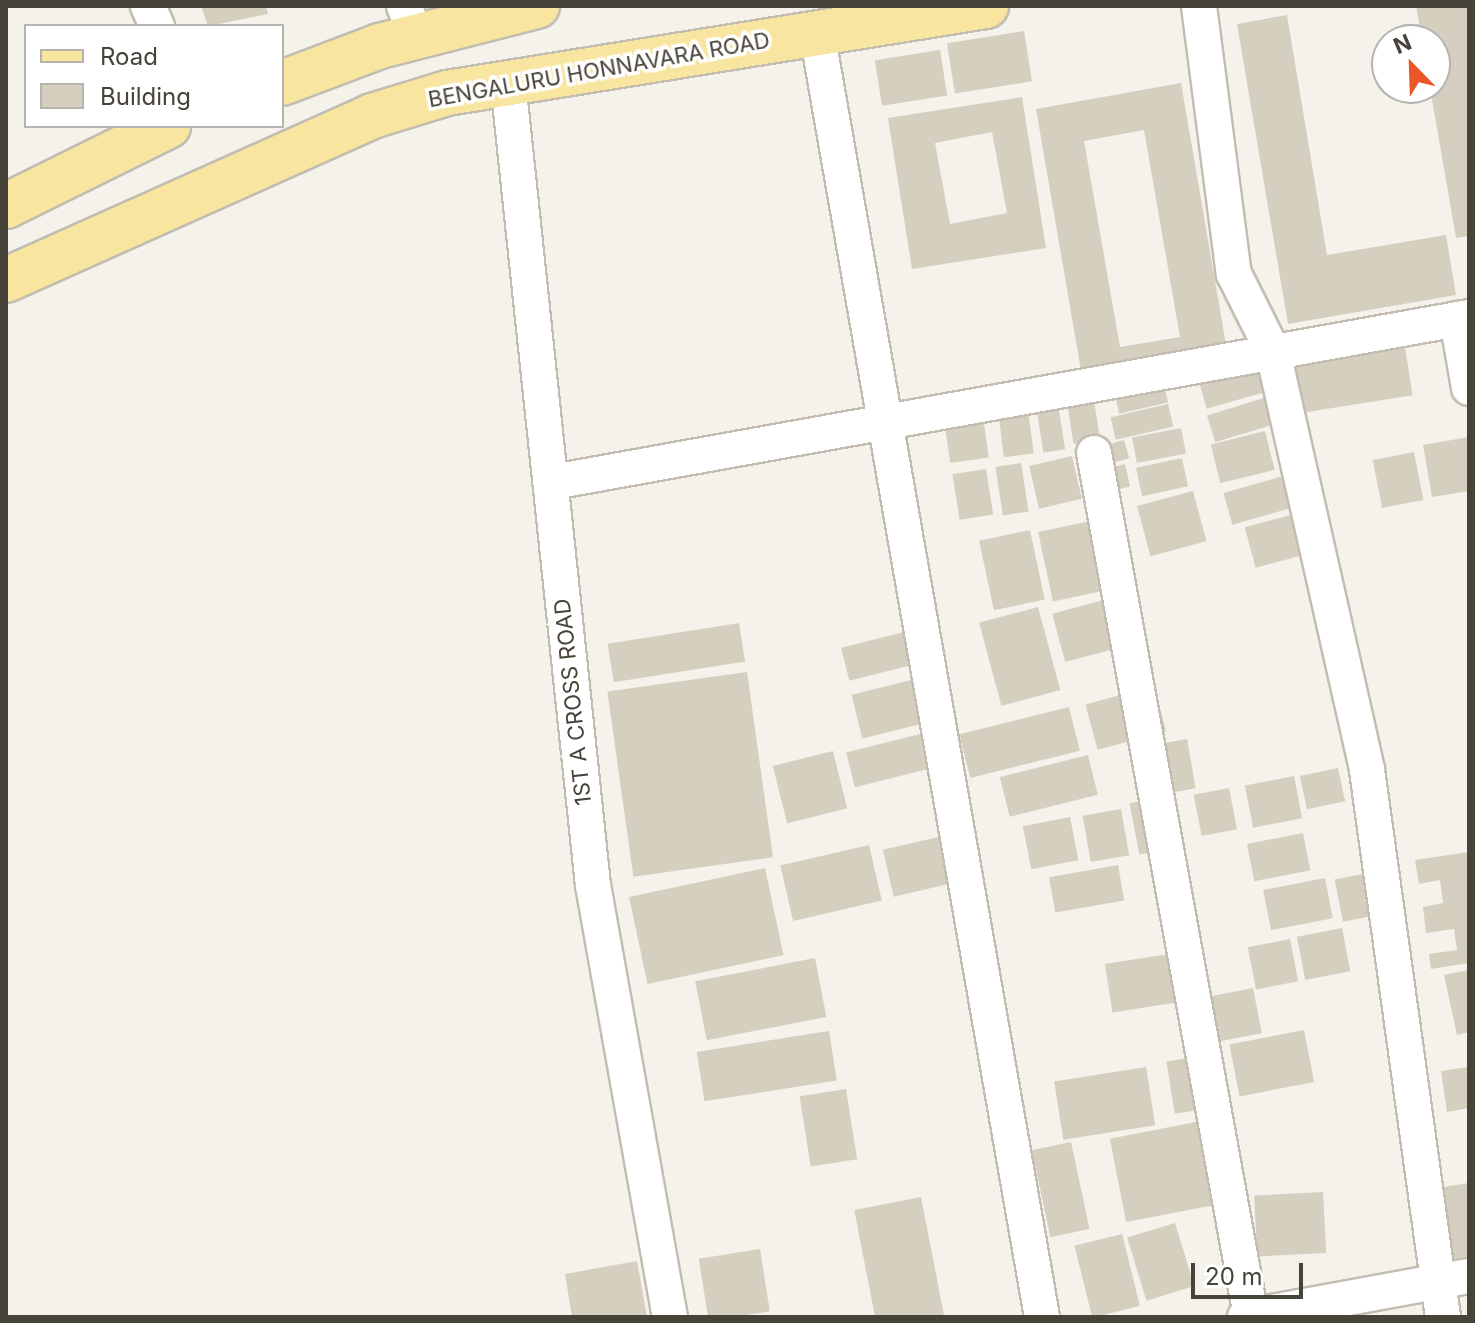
<!DOCTYPE html>
<html>
<head>
<meta charset="utf-8">
<style>
	body { margin:0 }
	#map { position:relative; width:1475px; height:1323px; overflow:hidden; background:#f4f2ea; font-family:Inter,sans-serif }
	div>[style] { position:absolute }
	.building>* { inset:0; background:#d5cfc0; transform-origin:0 0 }
	.roads { filter:drop-shadow(2px 0 #c2bdb0) drop-shadow(-2px 0 #c2bdb0) drop-shadow(0 2px #c2bdb0) drop-shadow(0 -2px #c2bdb0) }
	.minor>* { height:34px; margin:-17px; padding:0 17px; transform-origin:17px; border-radius:17px; background:#fff }
	.primary>* { height:44px; margin:-22px; padding:0 22px; transform-origin:22px; border-radius:22px; background:#f8e6a0 }
	span { translate:-50% -50%; white-space:nowrap; text-align:center; line-height:1.15; -webkit-text-stroke:7px #fff; paint-order:stroke }
	.street-label { font-size:22px; color:#484339 }
	.frame { position:absolute; inset:0; border:8px solid #484339; pointer-events:none }
	.legend { position:absolute; left:24px; top:24px; width:260px; height:104px; box-sizing:border-box; background:#fff; border:2px solid #b6b4b0; margin:0; padding:10px 14px; list-style:none; font-size:24px; color:#484339 }
	.legend li { display:flex; align-items:center; gap:16px; height:40px }
	.legend b { width:40px; border:2px solid #b6b4b0 }
	.north { position:absolute; left:1371px; top:24px; width:80px; height:80px; box-sizing:border-box; background:#fff; border:2px solid #b6b4b0; border-radius:50%; rotate:337deg; font-size:22px; font-weight:700; line-height:32px; text-align:center; color:#484339 }
	.north::after { content:''; display:block; margin:auto; width:28px; height:36px; background:#ec5729; clip-path:polygon(50% 0,100% 100%,50% 72%,0 100%) }
	.scale { position:absolute; left:1191px; top:1263px; width:112px; height:36px; box-sizing:border-box; border:4px solid #484339; border-top:0; padding-left:10px; font-size:24px; line-height:28px; white-space:nowrap; color:#484339; -webkit-text-stroke:6px #fff; paint-order:stroke }
</style>
</head>
<body>
<div id="map">
	<div class="building">
		<i style="clip-path:polygon(201px 6px,266px 6px,268px 14px,208px 26px)"></i>
		<i style="clip-path:polygon(1416px 6px,1469px 6px,1469px 236px,1456px 238px,1430px 88px,1435px 40px,1422px 40px)"></i>
		<i style="clip-path:polygon(1287px 15px,1327px 255px,1446px 235px,1456px 295px,1288px 324px,1237px 24px)"></i>
		<i style="left:1024px;top:31px;width:51px;height:78px;rotate:81deg"></i>
		<i style="left:940px;top:50px;width:46px;height:66px;rotate:81deg"></i>
		<i style="clip-path:polygon(evenodd,1181px 83px,1229px 362px,1084px 388px,1036px 109px,1181px 83px,1144px 130px,1180px 337px,1120px 347px,1084px 141px,1144px 130px)"></i>
		<i style="clip-path:polygon(evenodd,1022px 97px,1046px 248px,912px 269px,888px 118px,1022px 97px,992px 132px,1007px 213px,950px 224px,935px 143px,992px 132px)"></i>
		<i style="left:1404px;top:341px;width:55px;height:113px;rotate:81deg"></i>
		<i style="left:1267px;top:354px;width:36px;height:73px;rotate:74deg"></i>
		<i style="left:1163px;top:381px;width:22px;height:50px;rotate:77deg"></i>
		<i style="left:1093px;top:394px;width:46px;height:27px;rotate:81deg"></i>
		<i style="left:1274px;top:395px;width:28px;height:70px;rotate:73deg"></i>
		<i style="left:1057px;top:398px;width:52px;height:22px;rotate:81deg"></i>
		<i style="left:1027px;top:400px;width:54px;height:30px;rotate:83deg"></i>
		<i style="left:1168px;top:404px;width:23px;height:59px;rotate:77deg"></i>
		<i style="left:982px;top:409px;width:49px;height:39px;rotate:82deg"></i>
		<i style="left:1181px;top:428px;width:26px;height:50px;rotate:79deg"></i>
		<i style="left:1265px;top:431px;width:40px;height:56px;rotate:76deg"></i>
		<i style="clip-path:polygon(1469px 437px,1469px 491px,1432px 497px,1423px 445px)"></i>
		<i style="left:1124px;top:440px;width:19px;height:41px;rotate:74deg"></i>
		<i style="left:1414px;top:452px;width:49px;height:42px;rotate:79deg"></i>
		<i style="left:1072px;top:456px;width:44px;height:44px;rotate:77deg"></i>
		<i style="left:1182px;top:458px;width:29px;height:47px;rotate:78deg"></i>
		<i style="left:1021px;top:463px;width:49px;height:26px;rotate:81deg"></i>
		<i style="left:1125px;top:464px;width:23px;height:29px;rotate:77deg"></i>
		<i style="left:986px;top:469px;width:46px;height:34px;rotate:81deg"></i>
		<i style="left:1283px;top:476px;width:33px;height:62px;rotate:74deg"></i>
		<i style="left:1193px;top:491px;width:52px;height:58px;rotate:75deg"></i>
		<i style="left:1294px;top:514px;width:42px;height:51px;rotate:75deg"></i>
		<i style="left:1090px;top:521px;width:71px;height:53px;rotate:78deg"></i>
		<i style="left:1030px;top:530px;width:71px;height:52px;rotate:78deg"></i>
		<i style="left:1115px;top:597px;width:50px;height:65px;rotate:75deg"></i>
		<i style="left:1038px;top:607px;width:86px;height:61px;rotate:75deg"></i>
		<i style="left:739px;top:623px;width:39px;height:133px;rotate:81deg"></i>
		<i style="left:912px;top:630px;width:34px;height:73px;rotate:76deg"></i>
		<i style="left:747px;top:672px;width:187px;height:141px;rotate:82deg"></i>
		<i style="left:931px;top:675px;width:45px;height:82px;rotate:76deg"></i>
		<i style="left:1154px;top:686px;width:47px;height:71px;rotate:75deg"></i>
		<i style="left:1069px;top:707px;width:45px;height:113px;rotate:76deg"></i>
		<i style="left:948px;top:727px;width:36px;height:105px;rotate:76deg"></i>
		<i style="left:1187px;top:739px;width:50px;height:27px;rotate:80deg"></i>
		<i style="left:833px;top:751px;width:59px;height:62px;rotate:76deg"></i>
		<i style="left:1088px;top:755px;width:41px;height:91px;rotate:76deg"></i>
		<i style="left:1338px;top:768px;width:34px;height:39px;rotate:78deg"></i>
		<i style="left:1294px;top:776px;width:43px;height:50px;rotate:79deg"></i>
		<i style="left:1229px;top:788px;width:42px;height:36px;rotate:79deg"></i>
		<i style="left:1157px;top:798px;width:52px;height:28px;rotate:79deg"></i>
		<i style="left:1121px;top:809px;width:47px;height:39px;rotate:80deg"></i>
		<i style="left:1070px;top:817px;width:44px;height:48px;rotate:79deg"></i>
		<i style="left:956px;top:833px;width:48px;height:75px;rotate:77deg"></i>
		<i style="left:1303px;top:833px;width:38px;height:57px;rotate:79deg"></i>
		<i style="left:869px;top:845px;width:57px;height:91px;rotate:77deg"></i>
		<i style="clip-path:polygon(1469px 852px,1469px 963px,1431px 969px,1429px 954px,1457px 950px,1454px 929px,1426px 933px,1423px 907px,1443px 903px,1440px 880px,1419px 884px,1415px 860px)"></i>
		<i style="left:1118px;top:865px;width:36px;height:70px;rotate:80deg"></i>
		<i style="left:765px;top:868px;width:89px;height:139px;rotate:78deg"></i>
		<i style="left:1368px;top:873px;width:43px;height:34px;rotate:79deg"></i>
		<i style="left:1325px;top:878px;width:41px;height:63px;rotate:79deg"></i>
		<i style="left:1342px;top:928px;width:44px;height:46px;rotate:79deg"></i>
		<i style="left:1290px;top:939px;width:43px;height:43px;rotate:79deg"></i>
		<i style="left:1175px;top:953px;width:49px;height:71px;rotate:81deg"></i>
		<i style="left:815px;top:958px;width:60px;height:122px;rotate:79deg"></i>
		<i style="clip-path:polygon(1469px 970px,1469px 1032px,1457px 1035px,1444px 975px)"></i>
		<i style="left:1253px;top:988px;width:46px;height:48px;rotate:79deg"></i>
		<i style="left:1304px;top:1030px;width:53px;height:76px;rotate:79deg"></i>
		<i style="left:829px;top:1031px;width:50px;height:134px;rotate:81deg"></i>
		<i style="left:1201px;top:1056px;width:53px;height:35px;rotate:81deg"></i>
		<i style="left:1146px;top:1067px;width:59px;height:93px;rotate:81deg"></i>
		<i style="clip-path:polygon(1469px 1067px,1469px 1108px,1447px 1112px,1441px 1071px)"></i>
		<i style="left:846px;top:1089px;width:71px;height:47px;rotate:81deg"></i>
		<i style="left:1211px;top:1119px;width:85px;height:103px;rotate:79deg"></i>
		<i style="left:1071px;top:1142px;width:89px;height:40px;rotate:78deg"></i>
		<i style="clip-path:polygon(1469px 1183px,1469px 1256px,1442px 1261px,1431px 1189px)"></i>
		<i style="left:1323px;top:1192px;width:61px;height:69px;rotate:87deg"></i>
		<i style="left:921px;top:1197px;width:122px;height:68px;rotate:79deg"></i>
		<i style="left:1175px;top:1223px;width:66px;height:50px;rotate:73deg"></i>
		<i style="left:1122px;top:1234px;width:74px;height:49px;rotate:76deg"></i>
		<i style="left:760px;top:1249px;width:63px;height:62px;rotate:81deg"></i>
		<i style="clip-path:polygon(637px 1261px,647px 1317px,572px 1317px,565px 1274px)"></i>
	</div>
	<div class="roads">
		<div class="minor">
			<i style="left:148px;top:6px;width:22px;rotate:66deg"></i>
			<i style="left:404px;top:6px;width:33px;rotate:67deg"></i>
			<i style="left:1199px;top:6px;width:270px;rotate:82.6deg"></i>
			<i style="left:1234px;top:274px;width:87px;rotate:63.4deg"></i>
			<i style="left:1273px;top:352px;width:428px;rotate:77.3deg"></i>
			<i style="left:1367px;top:770px;width:552px;rotate:82.09deg"></i>
			<i style="left:817px;top:33px;width:1304px;rotate:80.06deg"></i>
			<i style="left:508px;top:82px;width:807px;rotate:83.96deg"></i>
			<i style="left:593px;top:885px;width:439px;rotate:79.9deg"></i>
			<i style="left:1457px;top:319px;width:70px;rotate:80.1deg"></i>
			<i style="left:1094px;top:453px;width:877px;rotate:79.69deg"></i>
			<i style="left:553px;top:482px;width:931px;rotate:-10.21deg"></i>
			<i style="left:1245px;top:1317px;width:228px;rotate:-10.4deg"></i>
		</div>
		<div class="primary">
			<i style="left:282px;top:83px;width:105px;rotate:-20.7deg"></i>
			<i style="left:380px;top:46px;width:162px;rotate:-14.3deg"></i>
			<i style="left:6px;top:206px;width:181px;rotate:-26.3deg"></i>
			<i style="left:6px;top:280px;width:401px;rotate:-24.1deg"></i>
			<i style="left:372px;top:116px;width:78px;rotate:-17deg"></i>
			<i style="left:447px;top:93px;width:546px;rotate:-9.17deg"></i>
		</div>
	</div>
	<div class="street-label">
		<span style="left:599px;top:70px;rotate:-10deg">BENGALURU HONNAVARA ROAD</span>
		<span style="left:573px;top:702px;rotate:-96deg">1ST A CROSS ROAD</span>
	</div>
	<div class="frame"></div>
	<ul class="legend">
	<li><b style="height:10px;background:#f8e6a0"></b>Road</li>
	<li><b style="height:22px;background:#d5cfc0"></b>Building</li>
	</ul>
	<div class="north">N</div>
	<div class="scale">20 m</div>
</div>
</body>
</html>
